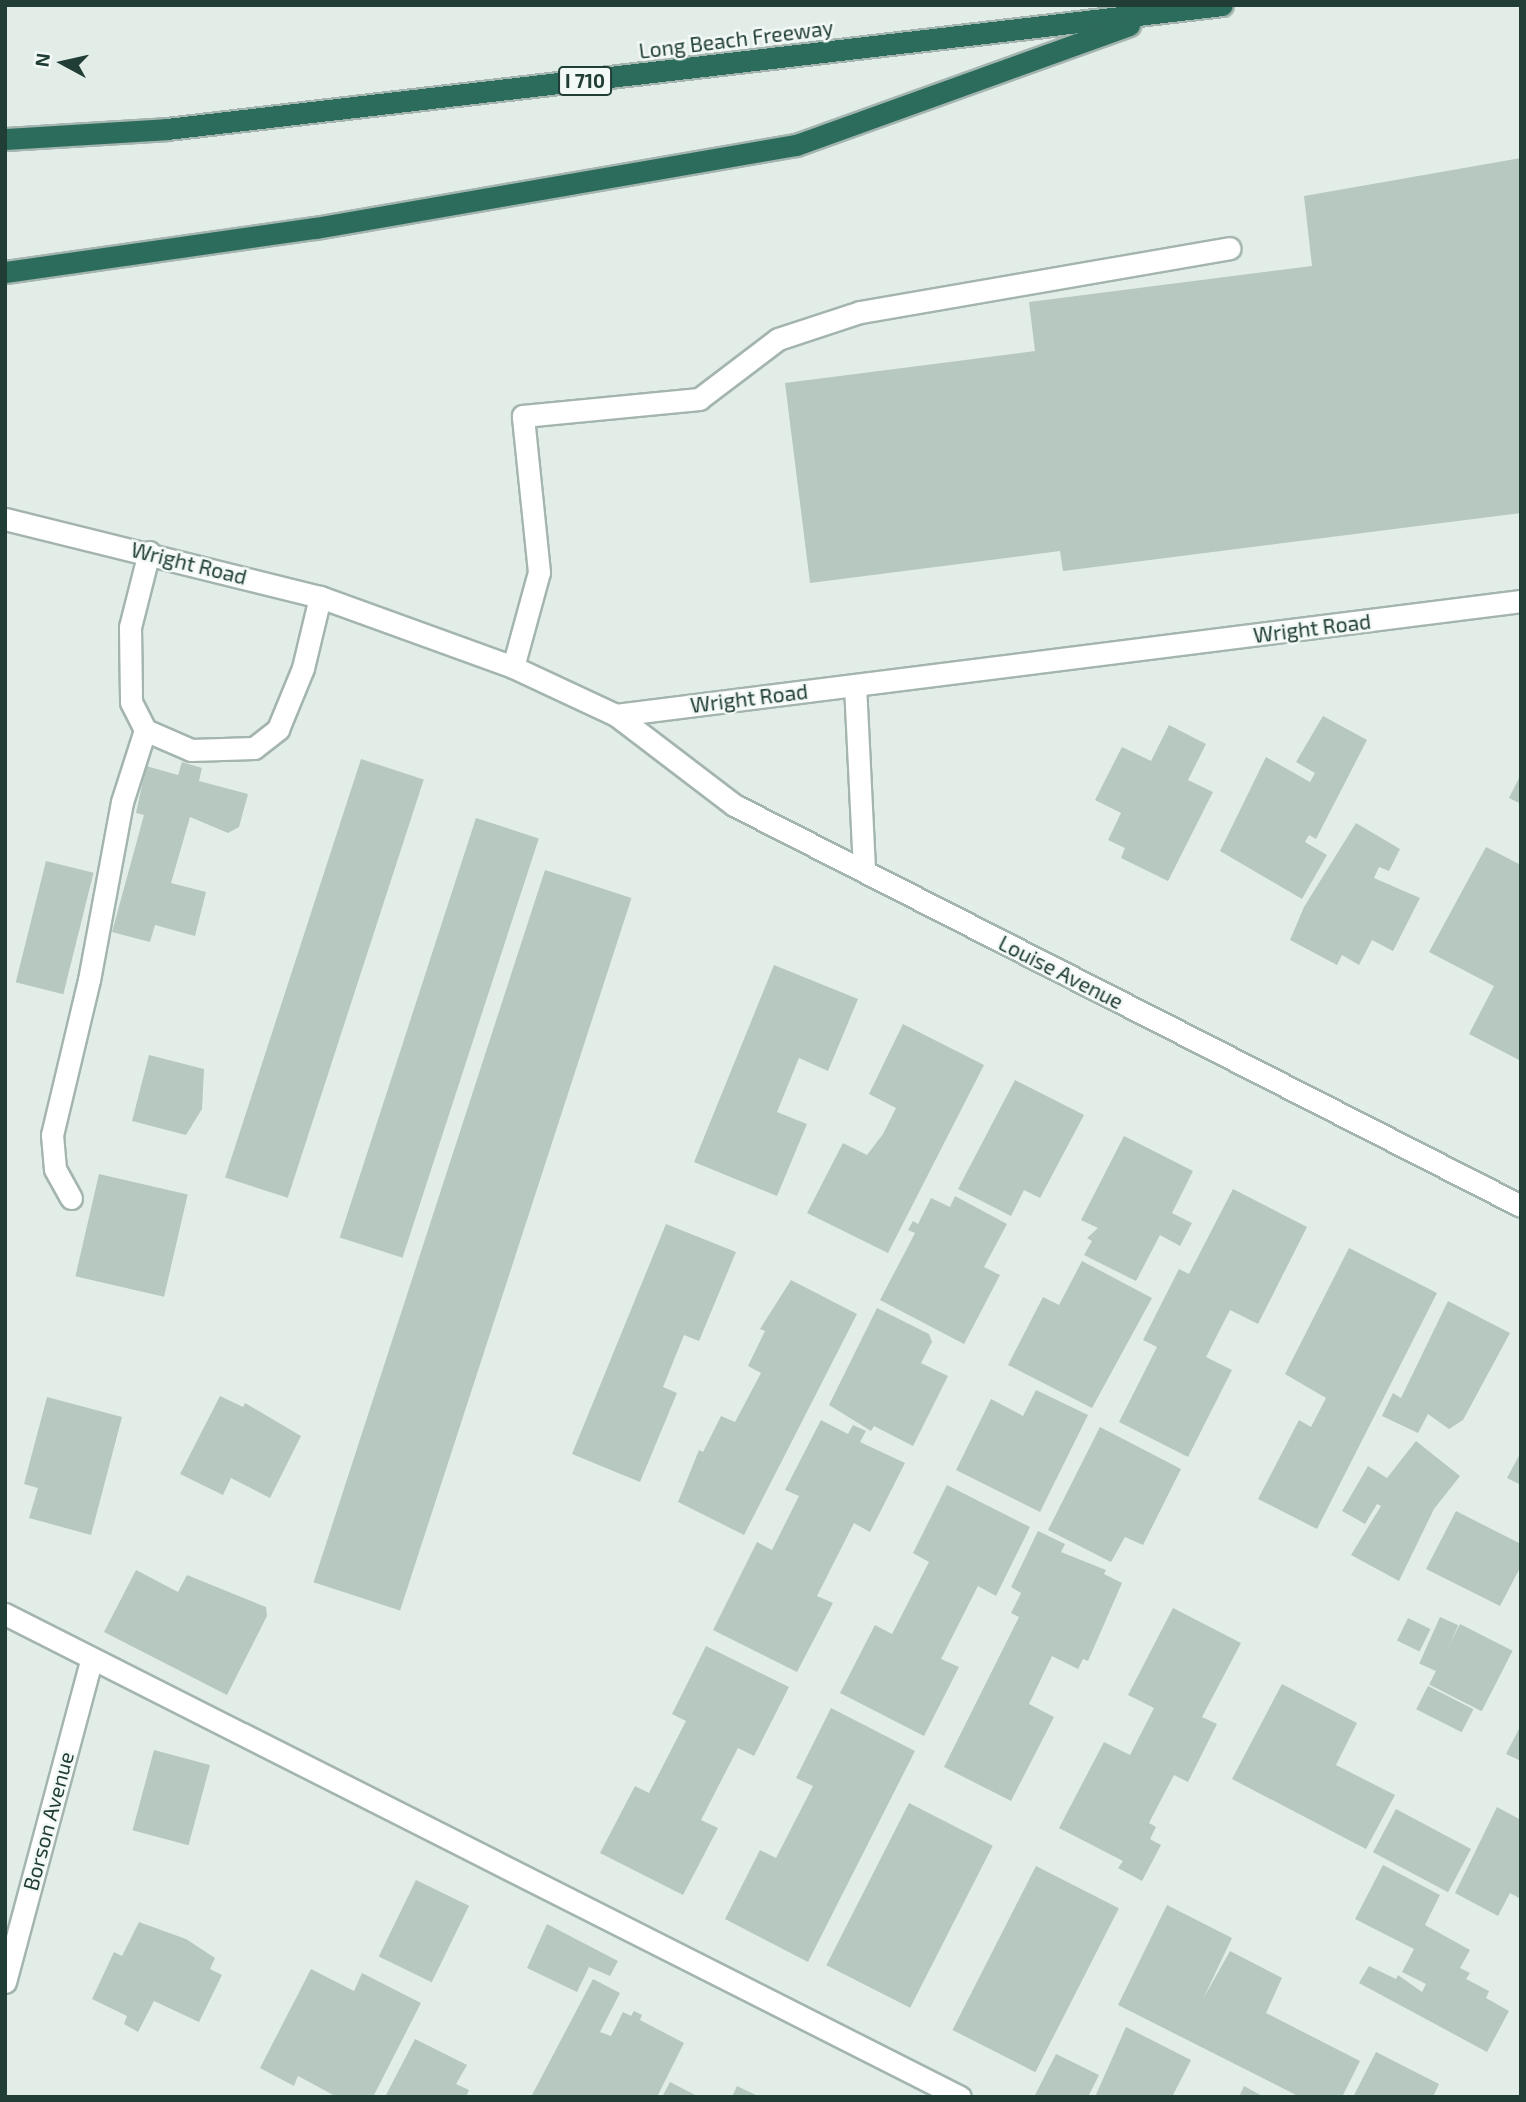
<!DOCTYPE html>
<html>
<head>
<meta charset="utf-8">
<style>
	body { margin:0 }
	#map { position:relative; width:1526px; height:2102px; overflow:hidden; background:#e2ede8; font-family:"Exo 2",sans-serif }
	div>[style] { position:absolute }
	.building>* { inset:0; background:#b7c8c0; transform-origin:0 0 }
	.roads { filter:drop-shadow(2px 0 #a4b5af) drop-shadow(-2px 0 #a4b5af) drop-shadow(0 2px #a4b5af) drop-shadow(0 -2px #a4b5af) }
	.minor>* { height:21px; margin:-10.5px; padding:0 10.5px; transform-origin:10.5px; border-radius:10.5px; background:#fff }
	.highway>* { height:21px; margin:-10.5px; padding:0 10.5px; transform-origin:10.5px; border-radius:10.5px; background:#2c6c5d }
	span { translate:-50% -50%; white-space:nowrap; text-align:center; line-height:1.15; -webkit-text-stroke:5px #f3f9f6; paint-order:stroke }
	.shield-label span { padding:2px 5px; background:#f3f9f6; border:2px solid; border-radius:5px; -webkit-text-stroke-width:0 }
	.shield-label { font-size:19px; color:#213e36; font-weight:700 }
	.street-label { font-size:21px; color:#213e36 }
	.frame { position:absolute; inset:0; border:7px solid #213e36; pointer-events:none }
	.north { position:absolute; left:28px; top:28px; width:70px; height:70px; -webkit-text-stroke:5px #f3f9f6; paint-order:stroke; rotate:278deg; font-size:19px; font-weight:700; line-height:28px; text-align:center; color:#213e36 }
	.north::after { content:''; display:block; margin:auto; width:24px; height:32px; background:#213e36; clip-path:polygon(50% 0,100% 100%,50% 72%,0 100%) }
</style>
</head>
<body>
<div id="map">
	<div class="building">
		<i style="clip-path:polygon(1521px 158px,1521px 513px,1063px 571px,1060px 551px,810px 583px,785px 383px,1035px 351px,1029px 302px,1312px 266px,1304px 196px)"></i>
		<i style="clip-path:polygon(1323px 716px,1367px 740px,1316px 839px,1309px 835px,1305px 842px,1327px 855px,1302px 899px,1220px 851px,1266px 757px,1310px 782px,1315px 773px,1296px 762px)"></i>
		<i style="clip-path:polygon(1169px 725px,1206px 744px,1188px 780px,1213px 792px,1168px 881px,1121px 858px,1125px 848px,1108px 840px,1121px 813px,1095px 800px,1122px 747px,1151px 761px)"></i>
		<i style="left:361px;top:759px;width:66px;height:440px;rotate:18deg"></i>
		<i style="clip-path:polygon(182px 762px,202px 768px,199px 781px,248px 794px,239px 827px,228px 833px,190px 817px,171px 883px,206px 892px,195px 936px,155px 925px,150px 942px,112px 932px,144px 815px,136px 813px,146px 766px,178px 775px)"></i>
		<i style="clip-path:polygon(1521px 774px,1521px 804px,1509px 798px)"></i>
		<i style="left:476px;top:818px;width:66px;height:441px;rotate:18deg"></i>
		<i style="clip-path:polygon(1356px 823px,1400px 849px,1389px 871px,1379px 867px,1374px 878px,1420px 898px,1393px 951px,1372px 940px,1359px 965px,1342px 955px,1337px 965px,1290px 940px,1304px 907px)"></i>
		<i style="clip-path:polygon(1486px 847px,1521px 865px,1521px 1061px,1469px 1034px,1494px 986px,1429px 952px)"></i>
		<i style="left:46px;top:861px;width:49px;height:125px;rotate:14deg"></i>
		<i style="left:545px;top:870px;width:91px;height:749px;rotate:18deg"></i>
		<i style="clip-path:polygon(774px 965px,858px 999px,828px 1071px,799px 1058px,777px 1112px,807px 1124px,777px 1196px,694px 1162px)"></i>
		<i style="clip-path:polygon(903px 1024px,984px 1065px,888px 1253px,807px 1213px,843px 1143px,867px 1155px,883px 1134px,896px 1108px,869px 1094px)"></i>
		<i style="clip-path:polygon(149px 1055px,204px 1069px,202px 1109px,186px 1135px,132px 1121px)"></i>
		<i style="clip-path:polygon(1015px 1080px,1084px 1115px,1040px 1198px,1024px 1190px,1011px 1216px,958px 1189px)"></i>
		<i style="clip-path:polygon(1124px 1136px,1193px 1171px,1172px 1213px,1192px 1223px,1180px 1246px,1160px 1235px,1136px 1281px,1084px 1255px,1092px 1241px,1087px 1238px,1098px 1228px,1081px 1220px)"></i>
		<i style="left:99px;top:1174px;width:91px;height:105px;rotate:13deg"></i>
		<i style="clip-path:polygon(1233px 1189px,1307px 1227px,1258px 1324px,1230px 1310px,1206px 1357px,1232px 1370px,1188px 1457px,1119px 1422px,1157px 1347px,1143px 1340px,1179px 1269px,1189px 1274px)"></i>
		<i style="clip-path:polygon(955px 1196px,1007px 1224px,984px 1267px,1000px 1275px,964px 1344px,880px 1300px,915px 1233px,908px 1230px,913px 1221px,918px 1224px,931px 1198px,950px 1207px)"></i>
		<i style="clip-path:polygon(666px 1224px,736px 1252px,699px 1341px,684px 1335px,663px 1387px,677px 1393px,640px 1482px,572px 1454px)"></i>
		<i style="clip-path:polygon(1349px 1248px,1437px 1293px,1317px 1529px,1258px 1499px,1299px 1420px,1311px 1427px,1326px 1398px,1285px 1374px)"></i>
		<i style="clip-path:polygon(1082px 1261px,1152px 1298px,1092px 1408px,1008px 1365px,1043px 1297px,1059px 1305px)"></i>
		<i style="clip-path:polygon(791px 1280px,857px 1314px,744px 1535px,678px 1502px,699px 1450px,703px 1452px,721px 1416px,735px 1422px,761px 1373px,748px 1366px,765px 1331px,760px 1329px)"></i>
		<i style="clip-path:polygon(1448px 1301px,1510px 1333px,1463px 1420px,1449px 1429px,1428px 1414px,1418px 1433px,1382px 1416px,1393px 1393px,1401px 1398px)"></i>
		<i style="clip-path:polygon(877px 1308px,929px 1334px,932px 1342px,921px 1363px,948px 1376px,913px 1446px,874px 1426px,871px 1431px,829px 1405px)"></i>
		<i style="clip-path:polygon(1036px 1390px,1088px 1415px,1040px 1512px,956px 1470px,991px 1399px,1023px 1416px)"></i>
		<i style="clip-path:polygon(220px 1396px,243px 1407px,245px 1403px,301px 1436px,270px 1498px,231px 1478px,223px 1495px,180px 1474px)"></i>
		<i style="clip-path:polygon(47px 1397px,122px 1417px,91px 1535px,29px 1518px,38px 1488px,24px 1484px)"></i>
		<i style="clip-path:polygon(821px 1420px,848px 1434px,853px 1425px,866px 1431px,860px 1442px,905px 1463px,870px 1532px,854px 1523px,817px 1596px,833px 1603px,797px 1672px,713px 1630px,757px 1542px,772px 1550px,799px 1496px,785px 1490px)"></i>
		<i style="clip-path:polygon(1100px 1427px,1181px 1469px,1143px 1545px,1125px 1537px,1111px 1562px,1048px 1530px)"></i>
		<i style="clip-path:polygon(1416px 1441px,1460px 1476px,1434px 1509px,1399px 1581px,1351px 1555px,1381px 1506px,1377px 1504px,1365px 1524px,1342px 1511px,1368px 1466px,1387px 1478px)"></i>
		<i style="clip-path:polygon(1521px 1452px,1521px 1485px,1507px 1478px)"></i>
		<i style="clip-path:polygon(947px 1485px,1030px 1527px,996px 1596px,978px 1586px,941px 1659px,959px 1667px,924px 1736px,840px 1693px,875px 1625px,892px 1634px,929px 1562px,913px 1553px)"></i>
		<i style="clip-path:polygon(1456px 1511px,1521px 1544px,1521px 1566px,1500px 1606px,1426px 1569px)"></i>
		<i style="clip-path:polygon(1038px 1531px,1065px 1544px,1061px 1552px,1106px 1570px,1104px 1574px,1122px 1583px,1088px 1661px,1083px 1659px,1078px 1669px,1052px 1656px,1029px 1704px,1054px 1717px,1011px 1801px,944px 1767px,1019px 1617px,1011px 1613px,1021px 1593px,1011px 1587px)"></i>
		<i style="clip-path:polygon(136px 1570px,178px 1592px,187px 1575px,266px 1607px,267px 1616px,227px 1695px,104px 1632px)"></i>
		<i style="clip-path:polygon(1173px 1608px,1241px 1643px,1202px 1717px,1217px 1724px,1188px 1782px,1174px 1775px,1149px 1823px,1156px 1827px,1150px 1839px,1161px 1845px,1142px 1881px,1118px 1868px,1123px 1861px,1059px 1828px,1104px 1742px,1130px 1755px,1154px 1708px,1128px 1695px)"></i>
		<i style="left:1440px;top:1617px;width:20px;height:51px;rotate:24deg"></i>
		<i style="left:1408px;top:1618px;width:25px;height:25px;rotate:26deg"></i>
		<i style="left:1460px;top:1624px;width:59px;height:68px;rotate:27deg"></i>
		<i style="clip-path:polygon(706px 1646px,789px 1687px,754px 1756px,738px 1748px,701px 1820px,718px 1828px,683px 1895px,600px 1853px,635px 1786px,649px 1793px,686px 1721px,672px 1714px)"></i>
		<i style="clip-path:polygon(1282px 1684px,1357px 1723px,1336px 1765px,1395px 1795px,1366px 1849px,1232px 1779px)"></i>
		<i style="left:1428px;top:1686px;width:51px;height:26px;rotate:27deg"></i>
		<i style="clip-path:polygon(831px 1708px,915px 1751px,808px 1962px,725px 1919px,760px 1850px,776px 1858px,813px 1786px,796px 1778px)"></i>
		<i style="clip-path:polygon(1521px 1725px,1521px 1761px,1506px 1754px)"></i>
		<i style="left:154px;top:1750px;width:58px;height:83px;rotate:15deg"></i>
		<i style="left:909px;top:1803px;width:94px;height:182px;rotate:27deg"></i>
		<i style="clip-path:polygon(1497px 1807px,1521px 1820px,1521px 1899px,1510px 1893px,1498px 1916px,1455px 1893px)"></i>
		<i style="left:1396px;top:1809px;width:85px;height:49px;rotate:28deg"></i>
		<i style="clip-path:polygon(1383px 1865px,1440px 1895px,1425px 1925px,1470px 1950px,1460px 1968px,1470px 1973px,1466px 1979px,1489px 1991px,1486px 1998px,1509px 2011px,1487px 2052px,1359px 1983px,1369px 1966px,1396px 1979px,1398px 1975px,1422px 1992px,1426px 1984px,1402px 1972px,1414px 1949px,1355px 1919px)"></i>
		<i style="left:1036px;top:1866px;width:93px;height:184px;rotate:27deg"></i>
		<i style="left:416px;top:1880px;width:59px;height:85px;rotate:26deg"></i>
		<i style="clip-path:polygon(1167px 1905px,1232px 1938px,1203px 1999px,1230px 1951px,1282px 1978px,1266px 2013px,1360px 2061px,1342px 2097px,1300px 2097px,1118px 2005px)"></i>
		<i style="clip-path:polygon(139px 1922px,186px 1939px,215px 1958px,210px 1969px,222px 1975px,199px 2022px,154px 2001px,138px 2032px,124px 2024px,127px 2016px,92px 1999px,114px 1952px,122px 1956px)"></i>
		<i style="clip-path:polygon(547px 1924px,618px 1961px,610px 1976px,589px 1967px,577px 1992px,527px 1968px)"></i>
		<i style="clip-path:polygon(311px 1969px,354px 1991px,362px 1973px,421px 2003px,373px 2097px,337px 2097px,298px 2076px,294px 2086px,260px 2068px)"></i>
		<i style="clip-path:polygon(593px 1979px,620px 1993px,600px 2032px,611px 2036px,623px 2012px,631px 2016px,634px 2011px,642px 2015px,640px 2020px,684px 2043px,657px 2097px,531px 2097px)"></i>
		<i style="clip-path:polygon(1126px 2027px,1191px 2060px,1172px 2097px,1095px 2097px)"></i>
		<i style="clip-path:polygon(415px 2039px,467px 2065px,456px 2084px,469px 2090px,466px 2097px,385px 2097px)"></i>
		<i style="clip-path:polygon(1376px 2052px,1439px 2084px,1433px 2097px,1353px 2097px)"></i>
		<i style="clip-path:polygon(1056px 2054px,1099px 2075px,1088px 2097px,1034px 2097px)"></i>
		<i style="clip-path:polygon(670px 2082px,699px 2097px,662px 2097px)"></i>
		<i style="clip-path:polygon(737px 2086px,760px 2097px,732px 2097px)"></i>
		<i style="clip-path:polygon(1244px 2086px,1264px 2097px,1239px 2097px)"></i>
	</div>
	<div class="roads">
		<div class="minor">
			<i style="left:5px;top:519px;width:325px;rotate:13.9deg"></i>
			<i style="left:320px;top:597px;width:205px;rotate:19.9deg"></i>
			<i style="left:513px;top:667px;width:114px;rotate:25deg"></i>
			<i style="left:616px;top:715px;width:912px;rotate:-7.18deg"></i>
			<i style="left:149px;top:552px;width:77px;rotate:104.2deg"></i>
			<i style="left:130px;top:627px;width:75px;rotate:89.2deg"></i>
			<i style="left:131px;top:702px;width:31px;rotate:63deg"></i>
			<i style="left:145px;top:730px;width:50px;rotate:23.5deg"></i>
			<i style="left:191px;top:750px;width:63px;rotate:-1.8deg"></i>
			<i style="left:254px;top:748px;width:31px;rotate:-38deg"></i>
			<i style="left:278px;top:729px;width:66px;rotate:-67.7deg"></i>
			<i style="left:303px;top:668px;width:73px;rotate:-76.5deg"></i>
			<i style="left:513px;top:667px;width:98px;rotate:-74.7deg"></i>
			<i style="left:539px;top:572px;width:157px;rotate:-95.9deg"></i>
			<i style="left:523px;top:416px;width:177px;rotate:-5.5deg"></i>
			<i style="left:699px;top:399px;width:99px;rotate:-37.2deg"></i>
			<i style="left:778px;top:339px;width:86px;rotate:-18.2deg"></i>
			<i style="left:860px;top:312px;width:375px;rotate:-9.8deg"></i>
			<i style="left:855px;top:685px;width:186px;rotate:87.2deg"></i>
			<i style="left:616px;top:715px;width:148px;rotate:37.3deg"></i>
			<i style="left:734px;top:805px;width:883px;rotate:27deg"></i>
			<i style="left:71px;top:1198px;width:33px;rotate:-119deg"></i>
			<i style="left:55px;top:1169px;width:34px;rotate:-95deg"></i>
			<i style="left:52px;top:1135px;width:159px;rotate:-76.6deg"></i>
			<i style="left:89px;top:980px;width:181px;rotate:-79.5deg"></i>
			<i style="left:122px;top:802px;width:76px;rotate:-72.3deg"></i>
			<i style="left:5px;top:1614px;width:1070px;rotate:26.83deg"></i>
			<i style="left:5px;top:1982px;width:332px;rotate:-75deg"></i>
		</div>
		<div class="highway">
			<i style="left:5px;top:139px;width:162px;rotate:-3.5deg"></i>
			<i style="left:167px;top:129px;width:1062px;rotate:-6.7deg"></i>
			<i style="left:5px;top:272px;width:313px;rotate:-8.1deg"></i>
			<i style="left:315px;top:228px;width:488px;rotate:-9.8deg"></i>
			<i style="left:796px;top:145px;width:354px;rotate:-19.8deg"></i>
		</div>
	</div>
	<div class="shield-label">
		<span style="left:585px;top:81px">I 710</span>
	</div>
	<div class="street-label">
		<span style="left:736px;top:39px;rotate:-7deg">Long Beach Freeway</span>
		<span style="left:189px;top:563px;rotate:14deg">Wright Road</span>
		<span style="left:1312px;top:628px;rotate:-7deg">Wright Road</span>
		<span style="left:749px;top:698px;rotate:-7deg">Wright Road</span>
		<span style="left:1061px;top:972px;rotate:27deg">Louise Avenue</span>
		<span style="left:48px;top:1821px;rotate:-75deg">Borson Avenue</span>
	</div>
	<div class="frame"></div>
	<div class="north">N</div>
</div>
</body>
</html>
